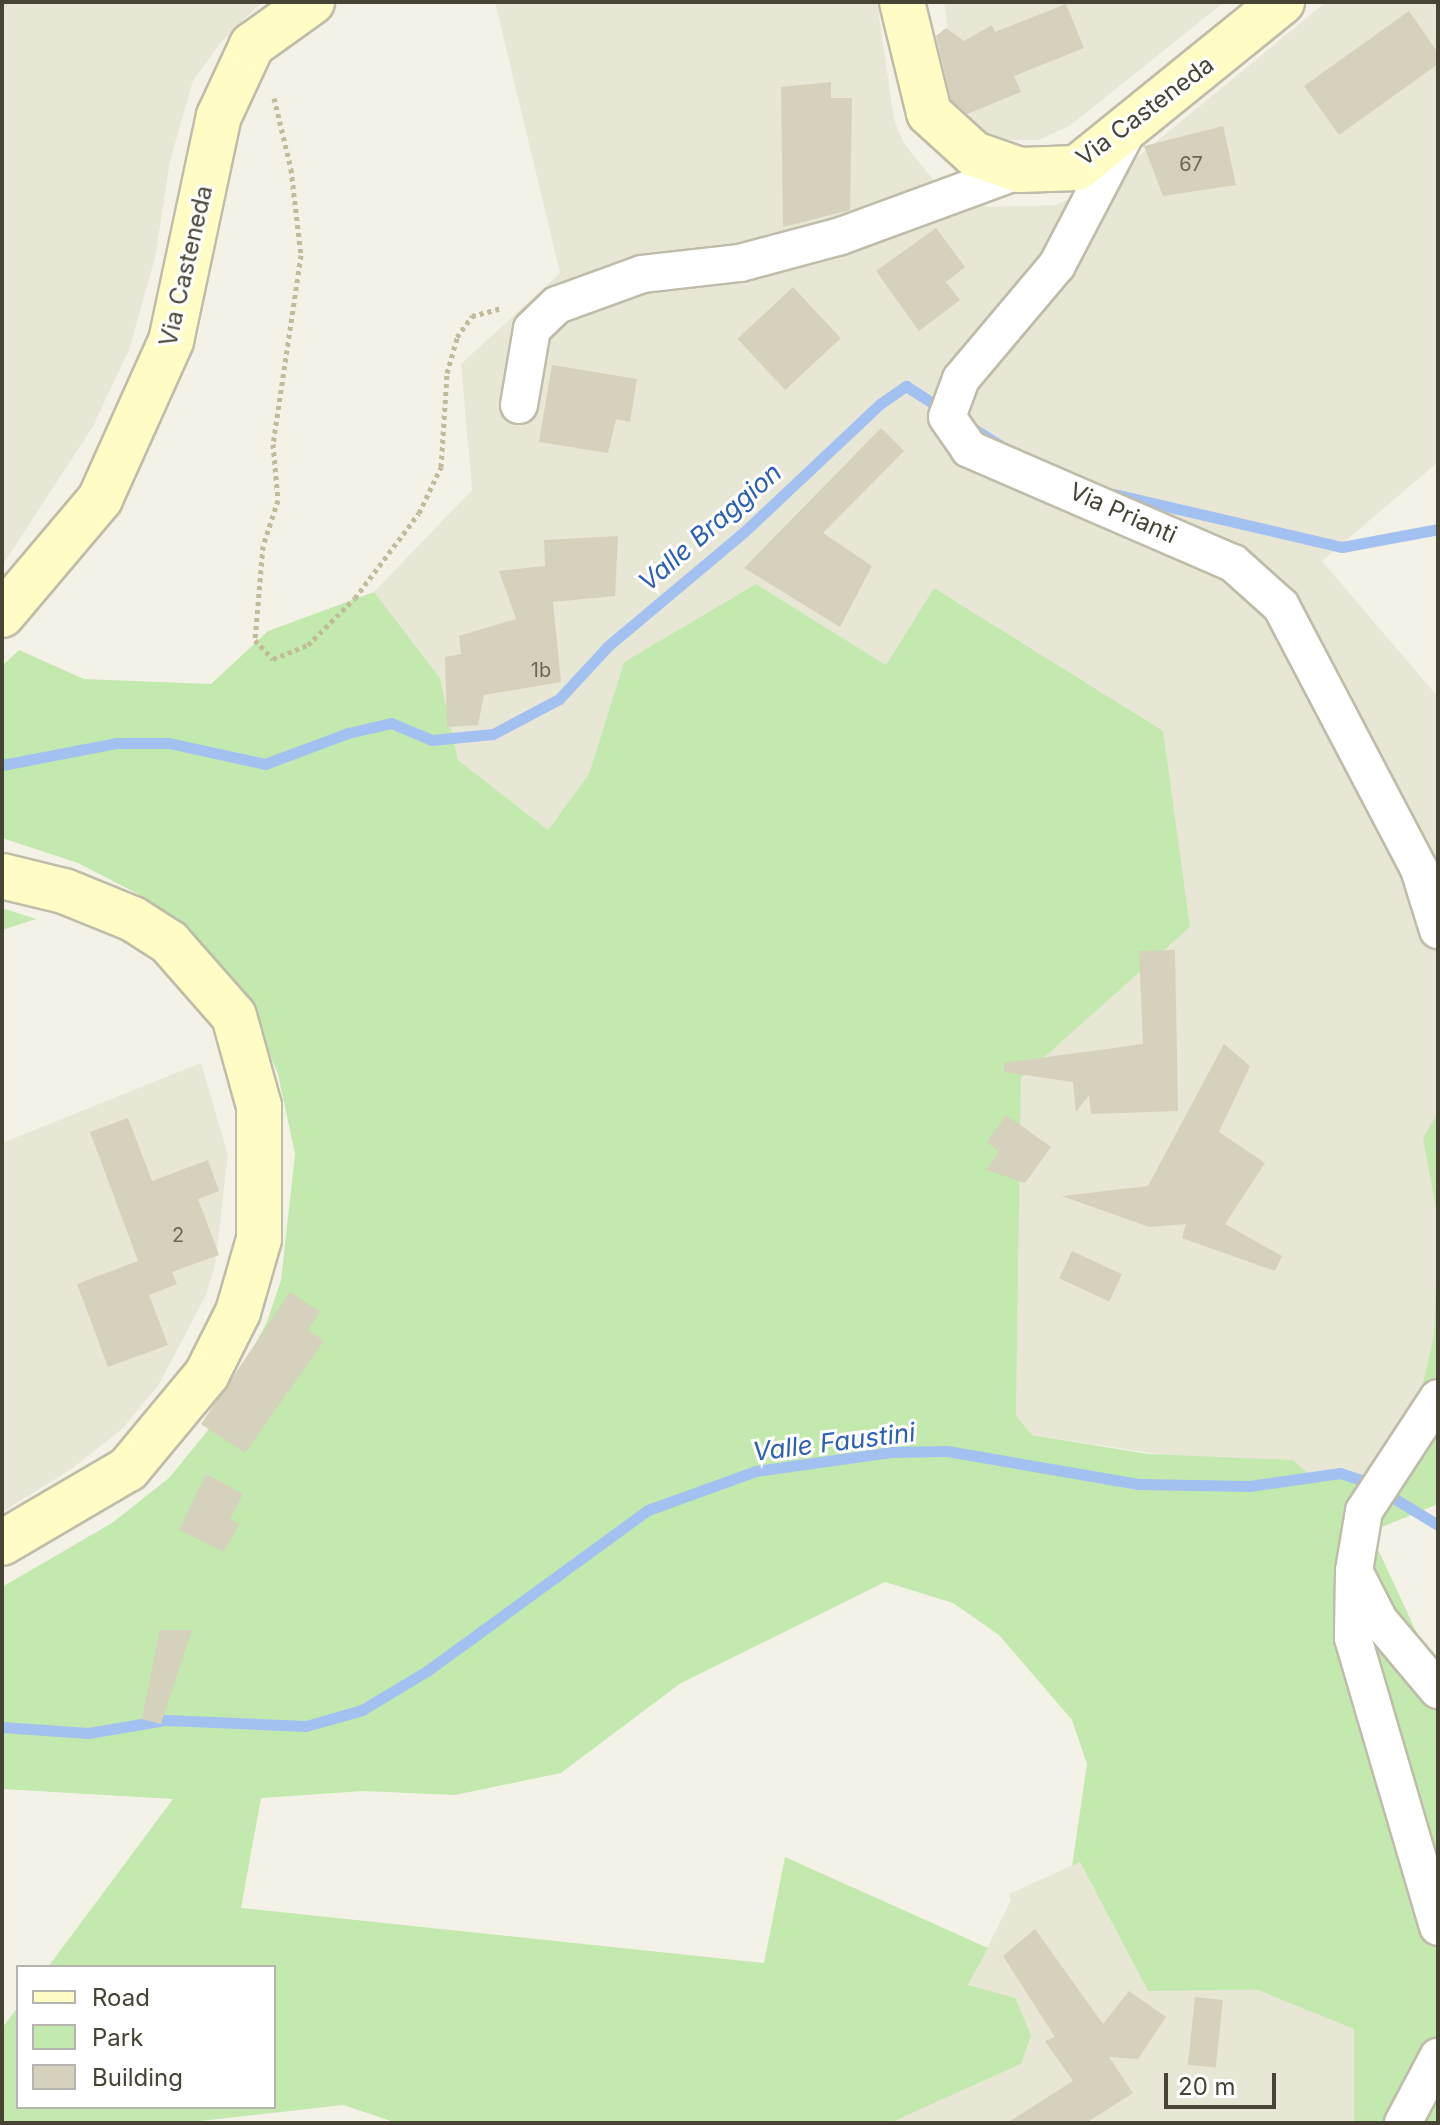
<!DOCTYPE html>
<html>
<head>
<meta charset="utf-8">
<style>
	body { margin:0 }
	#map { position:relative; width:1440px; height:2125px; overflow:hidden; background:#f4f2e7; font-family:Inter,sans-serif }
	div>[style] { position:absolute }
	.residential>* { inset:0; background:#e8e6d5 }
	.green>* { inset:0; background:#c3e9af }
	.stream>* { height:11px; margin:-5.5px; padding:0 5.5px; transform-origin:5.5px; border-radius:5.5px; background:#a2c1f1 }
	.building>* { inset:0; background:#d5d1bc; transform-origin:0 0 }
	.path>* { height:5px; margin-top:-2.5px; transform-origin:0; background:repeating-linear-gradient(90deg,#c1bb9a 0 4px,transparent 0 8px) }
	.roads { filter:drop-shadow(2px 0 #bfbca9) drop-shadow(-2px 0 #bfbca9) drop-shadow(0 2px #bfbca9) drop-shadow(0 -2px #bfbca9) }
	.street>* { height:36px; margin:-18px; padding:0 18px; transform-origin:18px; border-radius:18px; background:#fff }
	.secondary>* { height:44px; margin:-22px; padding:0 22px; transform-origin:22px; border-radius:22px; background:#fffdc5 }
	span { translate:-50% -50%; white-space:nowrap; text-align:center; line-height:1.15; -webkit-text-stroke:6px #fff; paint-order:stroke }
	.number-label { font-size:20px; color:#6a6758 }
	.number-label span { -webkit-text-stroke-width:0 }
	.street-label { font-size:24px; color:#474436 }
	.water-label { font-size:26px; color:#2d60b5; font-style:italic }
	.frame { position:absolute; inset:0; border:4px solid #474436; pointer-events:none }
	.legend { position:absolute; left:16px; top:1965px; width:260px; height:144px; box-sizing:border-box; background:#fff; border:2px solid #b5b4af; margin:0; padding:10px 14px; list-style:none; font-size:24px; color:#474436 }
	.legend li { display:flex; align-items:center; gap:16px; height:40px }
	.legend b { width:40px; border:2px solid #b5b4af }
	.scale { position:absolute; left:1164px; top:2073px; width:112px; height:36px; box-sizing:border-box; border:4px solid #474436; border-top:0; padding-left:10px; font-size:24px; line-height:28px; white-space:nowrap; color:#474436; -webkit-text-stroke:6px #fff; paint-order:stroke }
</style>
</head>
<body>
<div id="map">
	<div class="residential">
		<i style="clip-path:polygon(2px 2px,262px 2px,221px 42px,193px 81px,170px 161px,155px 258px,129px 350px,92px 428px,2px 566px)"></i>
		<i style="clip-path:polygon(495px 2px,877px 2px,894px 120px,905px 145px,936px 183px,988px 207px,1056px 205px,1106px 183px,1326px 2px,1438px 2px,1438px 462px,1322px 561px,1438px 697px,1438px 1112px,1424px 1138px,1438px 1220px,1434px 1335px,1421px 1391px,1369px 1478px,1340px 1471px,1312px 1477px,1032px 1435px,1016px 1416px,1021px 1078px,1190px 927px,934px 588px,886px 665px,756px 584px,624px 662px,589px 774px,548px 830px,458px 760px,440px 678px,374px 592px,472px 490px,461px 364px,560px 273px)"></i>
		<i style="clip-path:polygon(944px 2px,1224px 2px,1071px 125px,1039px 140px,999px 140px,978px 129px,957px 98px)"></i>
		<i style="clip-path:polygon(201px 1063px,228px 1155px,215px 1265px,206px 1295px,158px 1386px,122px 1429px,73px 1468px,2px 1512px,2px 1143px)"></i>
		<i style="clip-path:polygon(1080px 1862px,1148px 1991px,1258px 1990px,1355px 2029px,1354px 2123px,890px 2123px,1021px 2064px,968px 1986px,1011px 1900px,1009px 1894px)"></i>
	</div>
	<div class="green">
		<i style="clip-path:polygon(756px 584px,886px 665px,934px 588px,1163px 731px,1190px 927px,1021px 1078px,1016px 1416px,1032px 1435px,1148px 1454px,1293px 1460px,1312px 1477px,1340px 1471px,1369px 1478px,1421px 1391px,1434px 1335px,1438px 1220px,1423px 1138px,1438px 1112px,1438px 1504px,1370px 1532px,1438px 1679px,1438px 2123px,1354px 2123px,1354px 2029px,1258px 1990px,1148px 1991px,1080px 1862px,1072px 1866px,1087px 1764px,1072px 1720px,999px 1635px,953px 1603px,885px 1582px,681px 1683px,561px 1773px,455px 1795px,364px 1791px,261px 1798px,241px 1908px,764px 1963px,785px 1857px,988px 1948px,968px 1985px,1015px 1998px,1031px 2035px,1021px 2064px,890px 2123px,397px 2123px,343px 2105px,182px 2123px,2px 2123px,2px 2028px,18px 2007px,18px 2107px,274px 2107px,274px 1967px,48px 1967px,173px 1799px,2px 1789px,2px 1587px,112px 1523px,169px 1478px,213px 1424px,267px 1322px,281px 1280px,295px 1154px,278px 1074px,253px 1013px,215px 960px,138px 894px,78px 863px,2px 838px,2px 666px,19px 650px,84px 679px,211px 684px,268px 631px,374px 592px,440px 678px,458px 760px,548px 830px,589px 774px,624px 662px)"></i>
		<i style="clip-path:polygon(2px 908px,36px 919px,2px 930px)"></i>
	</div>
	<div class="stream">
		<i style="left:966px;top:424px;width:39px;rotate:32deg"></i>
		<i style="left:1114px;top:494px;width:234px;rotate:13.1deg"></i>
		<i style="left:1342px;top:547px;width:98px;rotate:-10.6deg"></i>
		<i style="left:2px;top:765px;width:116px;rotate:-10.9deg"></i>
		<i style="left:116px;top:743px;width:53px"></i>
		<i style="left:169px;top:743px;width:98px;rotate:12.3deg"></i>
		<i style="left:265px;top:764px;width:89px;rotate:-20.5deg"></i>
		<i style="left:348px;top:733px;width:44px;rotate:-13.1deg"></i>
		<i style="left:391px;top:723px;width:44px;rotate:22.5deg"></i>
		<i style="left:432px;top:740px;width:61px;rotate:-5.6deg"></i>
		<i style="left:493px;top:734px;width:75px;rotate:-27.9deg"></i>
		<i style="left:559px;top:699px;width:72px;rotate:-47.2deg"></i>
		<i style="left:608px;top:646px;width:177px;rotate:-40deg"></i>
		<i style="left:744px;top:532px;width:187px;rotate:-43.3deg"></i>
		<i style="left:880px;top:404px;width:32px;rotate:-35deg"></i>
		<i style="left:906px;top:386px;width:46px;rotate:32.7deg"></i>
		<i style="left:2px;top:1727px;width:86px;rotate:4deg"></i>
		<i style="left:88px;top:1733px;width:78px;rotate:-9.6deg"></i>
		<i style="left:165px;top:1720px;width:141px;rotate:2.4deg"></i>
		<i style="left:306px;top:1726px;width:58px;rotate:-15.9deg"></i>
		<i style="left:362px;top:1710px;width:76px;rotate:-31deg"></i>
		<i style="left:427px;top:1671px;width:273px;rotate:-36.1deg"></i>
		<i style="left:648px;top:1510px;width:115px;rotate:-19.9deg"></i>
		<i style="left:756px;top:1471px;width:136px;rotate:-8deg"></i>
		<i style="left:891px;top:1452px;width:56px;rotate:-1deg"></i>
		<i style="left:947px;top:1451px;width:194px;rotate:9.8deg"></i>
		<i style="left:1138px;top:1484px;width:111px;rotate:1deg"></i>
		<i style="left:1249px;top:1486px;width:92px;rotate:-8.1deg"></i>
		<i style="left:1340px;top:1473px;width:28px;rotate:18deg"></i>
		<i style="left:1367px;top:1482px;width:83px;rotate:31.2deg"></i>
	</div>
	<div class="building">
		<i style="clip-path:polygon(1066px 4px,1084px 48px,1014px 76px,1021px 92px,967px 114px,951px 100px,936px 36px,946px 28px,964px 41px,992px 25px,995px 32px)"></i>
		<i style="clip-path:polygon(1409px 11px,1438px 53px,1438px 64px,1339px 135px,1304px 86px)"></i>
		<i style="clip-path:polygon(831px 82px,831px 98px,852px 98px,850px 210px,783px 227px,781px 87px)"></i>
		<i style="clip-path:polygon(1223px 126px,1236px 185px,1163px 196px,1144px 146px)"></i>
		<i style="clip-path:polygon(936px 228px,965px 267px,946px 282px,960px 300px,919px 331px,876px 271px)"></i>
		<i style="left:793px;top:287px;width:70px;height:76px;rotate:47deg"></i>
		<i style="clip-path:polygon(552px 365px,637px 379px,630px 422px,616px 419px,608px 453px,539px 442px)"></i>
		<i style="clip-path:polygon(881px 428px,904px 451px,823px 533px,872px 566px,840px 627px,744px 568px)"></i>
		<i style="clip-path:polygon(618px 536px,615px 596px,553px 602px,561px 682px,484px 695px,478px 725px,447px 727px,445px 657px,461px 654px,459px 636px,516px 619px,499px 571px,545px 566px,544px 540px)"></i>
		<i style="clip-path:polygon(1175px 950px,1178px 1111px,1091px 1114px,1089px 1095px,1076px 1112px,1073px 1082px,1004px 1072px,1004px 1063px,1143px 1044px,1139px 951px)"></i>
		<i style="clip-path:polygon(1224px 1044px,1250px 1066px,1219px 1132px,1265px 1163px,1225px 1224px,1282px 1256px,1275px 1271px,1182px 1238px,1186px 1224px,1149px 1227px,1062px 1196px,1148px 1186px)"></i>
		<i style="clip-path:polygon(1006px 1115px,1051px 1147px,1025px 1183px,986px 1170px,999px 1152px,987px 1142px)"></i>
		<i style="clip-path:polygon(128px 1118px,152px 1181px,208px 1160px,219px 1191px,198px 1199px,219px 1255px,172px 1272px,177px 1284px,149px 1295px,168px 1345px,108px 1367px,77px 1284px,138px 1261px,90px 1132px)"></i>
		<i style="left:1072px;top:1251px;width:55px;height:30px;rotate:25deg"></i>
		<i style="clip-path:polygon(290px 1292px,320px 1312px,308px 1330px,324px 1341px,245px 1453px,201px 1424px)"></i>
		<i style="clip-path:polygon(206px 1474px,243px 1494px,230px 1519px,239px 1524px,224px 1552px,179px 1530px)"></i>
		<i style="clip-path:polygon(160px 1630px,192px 1630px,161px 1724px,142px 1719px)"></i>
		<i style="clip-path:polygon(1035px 1929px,1103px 2024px,1129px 1991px,1166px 2017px,1138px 2059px,1109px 2057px,1133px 2093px,1086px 2123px,1007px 2123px,1073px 2081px,1045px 2041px,1055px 2037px,1003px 1956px)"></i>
		<i style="left:1195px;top:1997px;width:28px;height:68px;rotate:6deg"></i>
	</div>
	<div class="path">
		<i style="left:274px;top:98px;width:73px;rotate:76.5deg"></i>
		<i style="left:291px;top:169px;width:87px;rotate:83.4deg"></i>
		<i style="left:301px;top:255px;width:191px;rotate:98.4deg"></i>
		<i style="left:273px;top:444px;width:56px;rotate:84.9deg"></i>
		<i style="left:278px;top:500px;width:48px;rotate:108.1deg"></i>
		<i style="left:263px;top:546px;width:94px;rotate:94.9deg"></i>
		<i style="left:255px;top:640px;width:26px;rotate:47deg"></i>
		<i style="left:273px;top:659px;width:38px;rotate:-22deg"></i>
		<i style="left:308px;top:645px;width:66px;rotate:-45deg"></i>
		<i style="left:355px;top:598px;width:106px;rotate:-53deg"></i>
		<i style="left:419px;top:513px;width:51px;rotate:-64.4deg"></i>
		<i style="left:441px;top:467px;width:94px;rotate:-86.3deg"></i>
		<i style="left:447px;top:373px;width:37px;rotate:-74deg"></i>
		<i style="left:457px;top:337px;width:26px;rotate:-54deg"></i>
		<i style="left:472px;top:316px;width:31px;rotate:-15deg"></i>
	</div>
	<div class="roads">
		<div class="street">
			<i style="left:1126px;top:133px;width:149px;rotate:117.6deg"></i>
			<i style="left:1057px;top:265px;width:149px;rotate:130.1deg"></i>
			<i style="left:961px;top:379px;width:40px;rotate:110.2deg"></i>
			<i style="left:947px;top:417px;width:39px;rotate:55deg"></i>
			<i style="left:969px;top:449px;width:288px;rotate:23.4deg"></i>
			<i style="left:1233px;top:563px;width:64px;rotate:41.9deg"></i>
			<i style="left:1281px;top:606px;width:297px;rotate:62.3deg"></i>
			<i style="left:1419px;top:869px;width:64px;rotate:72.7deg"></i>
			<i style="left:519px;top:405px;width:77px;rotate:-80.3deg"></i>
			<i style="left:532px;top:329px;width:35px;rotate:-44deg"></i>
			<i style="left:557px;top:305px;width:90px;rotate:-20deg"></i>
			<i style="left:642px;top:274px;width:99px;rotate:-6.4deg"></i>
			<i style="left:740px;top:263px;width:105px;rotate:-15deg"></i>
			<i style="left:841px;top:236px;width:191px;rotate:-20.2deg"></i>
			<i style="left:1438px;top:1398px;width:135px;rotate:123.2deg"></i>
			<i style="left:1364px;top:1511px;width:61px;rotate:99.5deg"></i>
			<i style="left:1354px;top:1571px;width:55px;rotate:63deg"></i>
			<i style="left:1379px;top:1620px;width:92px;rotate:49.9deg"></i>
			<i style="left:1354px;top:1571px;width:67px;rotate:90.9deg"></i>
			<i style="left:1353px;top:1638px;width:301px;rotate:73.6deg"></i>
			<i style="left:1403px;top:2123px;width:75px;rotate:-62.1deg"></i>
		</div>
		<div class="secondary">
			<i style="left:902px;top:2px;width:114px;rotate:76.3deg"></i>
			<i style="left:929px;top:113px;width:61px;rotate:42.3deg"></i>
			<i style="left:974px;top:154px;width:49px;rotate:19.2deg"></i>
			<i style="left:1020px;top:170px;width:57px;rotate:-2deg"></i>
			<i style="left:1077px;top:168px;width:264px;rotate:-39deg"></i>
			<i style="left:2px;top:615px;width:152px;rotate:-49.8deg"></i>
			<i style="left:100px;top:499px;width:173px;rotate:-65.8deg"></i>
			<i style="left:171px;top:341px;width:230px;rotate:-78deg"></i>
			<i style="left:219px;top:116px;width:78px;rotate:-65.1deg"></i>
			<i style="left:252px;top:45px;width:74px;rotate:-35.6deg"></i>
			<i style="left:2px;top:876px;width:64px;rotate:13.6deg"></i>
			<i style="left:64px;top:891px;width:74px;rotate:22.1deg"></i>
			<i style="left:133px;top:919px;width:43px;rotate:32.6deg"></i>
			<i style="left:169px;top:942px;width:98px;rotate:48.7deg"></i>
			<i style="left:234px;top:1016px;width:93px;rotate:74.5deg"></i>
			<i style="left:259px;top:1106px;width:133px;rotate:90deg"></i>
			<i style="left:259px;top:1239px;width:76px;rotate:106deg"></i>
			<i style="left:238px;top:1312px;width:69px;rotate:116.6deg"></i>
			<i style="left:207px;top:1374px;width:124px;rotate:129.7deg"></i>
			<i style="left:128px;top:1469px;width:146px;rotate:149.6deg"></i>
		</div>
	</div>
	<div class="number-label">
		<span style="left:1191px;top:164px">67</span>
		<span style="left:541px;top:670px">1b</span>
		<span style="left:178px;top:1235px">2</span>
	</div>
	<div class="street-label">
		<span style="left:1145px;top:111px;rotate:-37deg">Via Casteneda</span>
		<span style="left:186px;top:266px;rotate:-77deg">Via Casteneda</span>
		<span style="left:1123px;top:513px;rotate:24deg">Via Prianti</span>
	</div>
	<div class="water-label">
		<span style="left:710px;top:527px;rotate:-41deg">Valle Braggion</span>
		<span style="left:834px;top:1442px;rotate:-7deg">Valle Faustini</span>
	</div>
	<div class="frame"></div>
	<ul class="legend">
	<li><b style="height:10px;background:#fffdc5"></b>Road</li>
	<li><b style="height:22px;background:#c3e9af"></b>Park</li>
	<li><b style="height:22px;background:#d5d1bc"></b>Building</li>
	</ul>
	<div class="scale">20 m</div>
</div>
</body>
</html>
